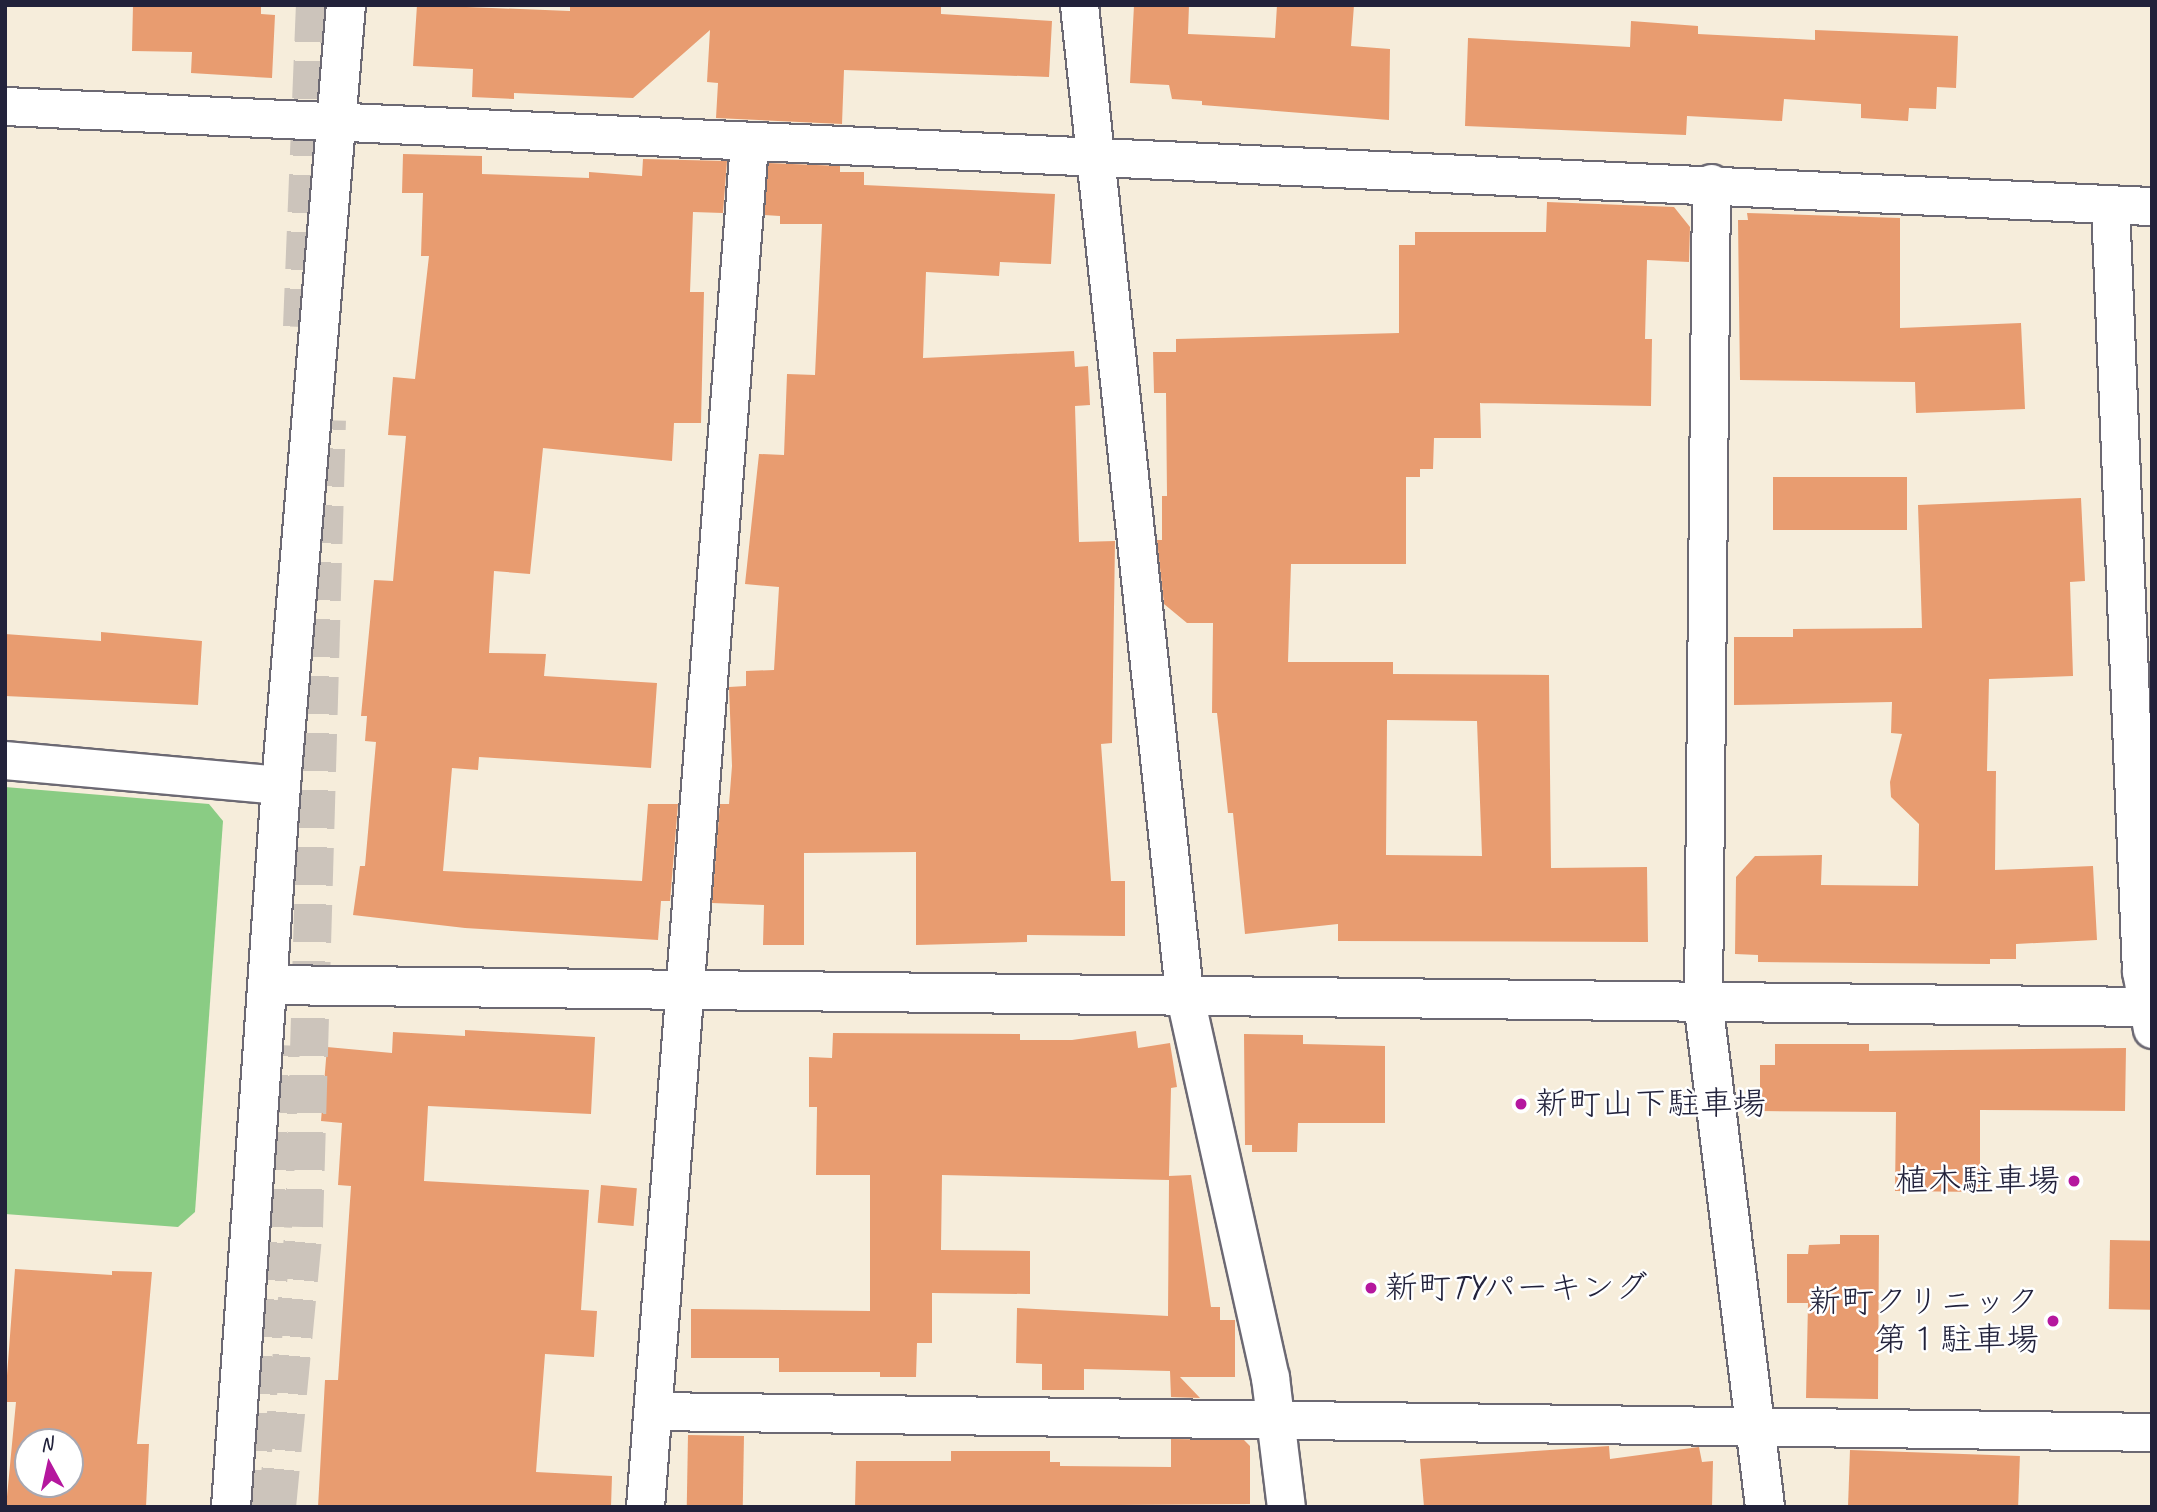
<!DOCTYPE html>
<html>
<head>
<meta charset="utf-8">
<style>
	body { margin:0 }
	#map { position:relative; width:2157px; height:1512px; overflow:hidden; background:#f6eddb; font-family:Caveat,"Klee One",sans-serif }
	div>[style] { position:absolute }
	.green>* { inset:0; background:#8acc84 }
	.building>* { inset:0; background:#e89c70; transform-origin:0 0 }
	.motorway-tunnel>* { height:38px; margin-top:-19px; transform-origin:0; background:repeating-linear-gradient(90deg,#ccc4bb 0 38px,transparent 0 57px) }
	.roads { filter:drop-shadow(2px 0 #6c6973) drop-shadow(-2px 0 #6c6973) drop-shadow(0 2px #6c6973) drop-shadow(0 -2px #6c6973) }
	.minor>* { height:37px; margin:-18.5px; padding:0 18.5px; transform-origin:18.5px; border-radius:18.5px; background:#fff }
	.tertiary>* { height:38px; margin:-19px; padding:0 19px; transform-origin:19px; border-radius:19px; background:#fff }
	.dots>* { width:19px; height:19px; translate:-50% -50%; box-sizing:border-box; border:4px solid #fff; border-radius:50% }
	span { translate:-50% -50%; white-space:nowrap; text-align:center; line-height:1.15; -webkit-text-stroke:5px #fff; paint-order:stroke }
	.poi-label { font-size:33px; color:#22223b }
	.left { translate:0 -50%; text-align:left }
	.right { translate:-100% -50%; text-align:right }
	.frame { position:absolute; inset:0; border:7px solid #22223b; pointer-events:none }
	.north { position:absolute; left:14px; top:1428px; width:70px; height:70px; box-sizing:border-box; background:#fff; border:2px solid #a7a7b1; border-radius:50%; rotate:352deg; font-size:19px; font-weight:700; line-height:28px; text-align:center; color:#22223b }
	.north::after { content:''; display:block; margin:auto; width:24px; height:32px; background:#b5179e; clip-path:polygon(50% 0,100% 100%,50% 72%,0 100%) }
</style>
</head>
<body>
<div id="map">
	<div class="green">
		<i style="clip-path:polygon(5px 787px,209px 804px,223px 821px,195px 1212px,178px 1227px,5px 1214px)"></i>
	</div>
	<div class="building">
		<i style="clip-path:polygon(133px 5px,261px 5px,261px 14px,275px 15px,272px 78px,191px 73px,192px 52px,132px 51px)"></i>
		<i style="clip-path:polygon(417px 5px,570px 11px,570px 5px,941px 5px,941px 14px,1052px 21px,1049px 77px,844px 70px,842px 124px,716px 118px,718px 83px,707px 82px,710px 30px,633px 98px,514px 93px,514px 99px,472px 97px,473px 69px,413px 66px)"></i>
		<i style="clip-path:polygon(1134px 5px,1189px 5px,1188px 34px,1275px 38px,1277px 5px,1354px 5px,1351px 46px,1390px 49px,1389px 120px,1202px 105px,1202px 101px,1172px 99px,1169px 85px,1130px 83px)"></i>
		<i style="clip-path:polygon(1631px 21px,1698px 26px,1698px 34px,1815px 40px,1815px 30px,1958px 36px,1956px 88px,1937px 87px,1936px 109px,1909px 108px,1908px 121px,1861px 118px,1861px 104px,1784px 99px,1782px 121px,1687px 116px,1686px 135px,1465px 126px,1468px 38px,1630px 47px)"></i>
		<i style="clip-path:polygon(403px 154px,482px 156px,482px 174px,589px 178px,589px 172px,642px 176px,643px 159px,727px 161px,723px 213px,693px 212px,690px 292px,704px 292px,701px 423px,674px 423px,672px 461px,543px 448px,530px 574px,494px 571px,489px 653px,546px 654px,544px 676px,657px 683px,651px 768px,479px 757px,478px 770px,452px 768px,443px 871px,642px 881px,648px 804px,678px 804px,670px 901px,661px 901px,658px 940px,465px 928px,353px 915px,360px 866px,365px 866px,376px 742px,365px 741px,367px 716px,361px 716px,374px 580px,393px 581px,406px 436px,388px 435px,393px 377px,415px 379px,429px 256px,421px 256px,423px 193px,402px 193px)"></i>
		<i style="clip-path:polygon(768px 163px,840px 166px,840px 172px,864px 172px,864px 185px,1055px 194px,1051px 264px,1000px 262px,999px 276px,926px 272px,923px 358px,1074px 351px,1075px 367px,1088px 366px,1090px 405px,1075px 406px,1079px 542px,1115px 541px,1112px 743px,1101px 744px,1111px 881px,1125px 881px,1125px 936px,1027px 935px,1027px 942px,916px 945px,916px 852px,804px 853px,804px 945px,763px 945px,764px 905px,712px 903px,720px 804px,729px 804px,732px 766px,729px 687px,746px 686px,746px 671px,774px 670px,779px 587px,745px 584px,759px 454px,784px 455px,787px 374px,815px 375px,822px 224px,780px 224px,780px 216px,764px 215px)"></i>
		<i style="clip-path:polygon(evenodd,1547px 202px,1674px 207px,1690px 227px,1689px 262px,1647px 260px,1645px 339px,1652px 339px,1651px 406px,1480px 403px,1481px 438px,1434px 438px,1433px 469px,1420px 469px,1420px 477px,1406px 477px,1406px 564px,1291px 564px,1288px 662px,1393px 662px,1393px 674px,1549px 675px,1551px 868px,1647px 867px,1648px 942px,1338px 941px,1338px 924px,1245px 934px,1233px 813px,1228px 813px,1217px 713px,1212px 713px,1213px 623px,1187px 623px,1164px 604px,1157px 540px,1162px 540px,1162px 496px,1167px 496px,1166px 393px,1154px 393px,1153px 352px,1176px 352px,1176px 339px,1399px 333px,1399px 245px,1415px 245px,1415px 232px,1546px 232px,1547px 202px,1387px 720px,1477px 721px,1482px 856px,1386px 855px,1387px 720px)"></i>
		<i style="clip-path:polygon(1747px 213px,1900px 218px,1900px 328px,2021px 323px,2025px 409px,1916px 413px,1915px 382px,1740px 380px,1738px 220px,1748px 220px)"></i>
		<i style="left:1907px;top:477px;width:53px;height:134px;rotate:90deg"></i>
		<i style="clip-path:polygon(2081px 498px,2085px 581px,2070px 582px,2073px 676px,1989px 679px,1987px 771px,1996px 771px,1995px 870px,2093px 866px,2097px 940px,2016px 944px,2016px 959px,1990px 959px,1990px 964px,1758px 962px,1758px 955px,1735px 954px,1736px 877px,1755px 856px,1822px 855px,1821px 885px,1918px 886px,1919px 824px,1891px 797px,1890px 782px,1902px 734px,1891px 733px,1892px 702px,1734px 705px,1734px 637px,1793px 637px,1793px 629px,1922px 628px,1918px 505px)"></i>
		<i style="clip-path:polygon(101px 632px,202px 641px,198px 705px,5px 696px,5px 634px,101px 641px)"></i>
		<i style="clip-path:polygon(465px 1030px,595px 1037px,591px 1114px,428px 1106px,424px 1181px,589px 1190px,581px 1310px,597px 1311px,594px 1357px,545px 1354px,536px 1472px,612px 1476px,611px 1507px,318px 1507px,325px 1380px,338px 1380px,351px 1186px,338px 1185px,342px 1123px,321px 1121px,327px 1047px,392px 1053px,393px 1032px,465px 1036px)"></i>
		<i style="clip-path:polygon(1136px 1031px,1138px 1048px,1170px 1043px,1177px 1087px,1171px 1088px,1169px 1176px,1191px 1175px,1211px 1307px,1220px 1307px,1220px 1320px,1235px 1320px,1235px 1377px,1180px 1377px,1200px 1398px,1171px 1397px,1170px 1371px,1084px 1369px,1084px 1390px,1042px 1390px,1042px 1364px,1016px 1363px,1017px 1308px,1168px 1316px,1169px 1180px,942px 1175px,941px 1250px,1030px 1251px,1030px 1294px,932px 1293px,932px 1343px,917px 1343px,916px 1377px,880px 1377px,880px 1372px,779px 1372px,779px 1358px,691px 1358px,691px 1309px,870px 1311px,870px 1175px,816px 1175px,817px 1107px,809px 1107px,809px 1057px,832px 1058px,833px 1033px,1020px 1034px,1020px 1040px,1072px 1040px)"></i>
		<i style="clip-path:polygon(1244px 1034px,1303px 1035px,1303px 1044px,1385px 1046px,1385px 1123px,1298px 1123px,1297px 1152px,1252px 1152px,1252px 1145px,1245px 1145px)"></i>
		<i style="clip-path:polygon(1775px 1044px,1869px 1044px,1869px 1051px,2126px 1048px,2125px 1111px,1980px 1110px,1980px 1192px,1895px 1191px,1896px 1112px,1760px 1111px,1760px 1065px,1775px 1065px)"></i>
		<i style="left:601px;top:1185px;width:36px;height:38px;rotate:5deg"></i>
		<i style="clip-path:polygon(1840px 1235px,1879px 1235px,1878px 1399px,1806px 1398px,1808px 1303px,1787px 1303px,1787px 1254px,1808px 1254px,1809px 1245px,1840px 1244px)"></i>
		<i style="left:2110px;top:1240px;width:42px;height:69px;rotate:1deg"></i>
		<i style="clip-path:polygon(evenodd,15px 1269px,112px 1275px,112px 1271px,152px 1272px,137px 1444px,149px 1444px,146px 1507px,6px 1507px,16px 1402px,5px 1402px,15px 1269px,28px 1442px,70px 1442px,70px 1484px,28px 1484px,28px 1442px)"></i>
		<i style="left:688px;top:1435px;width:56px;height:72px;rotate:1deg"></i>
		<i style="clip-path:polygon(1171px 1439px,1244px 1440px,1250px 1446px,1250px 1504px,855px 1507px,856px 1461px,951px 1461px,951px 1451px,1050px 1451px,1050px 1462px,1060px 1462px,1060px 1466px,1171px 1467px)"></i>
		<i style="clip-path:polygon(1609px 1446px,1610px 1459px,1699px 1447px,1702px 1462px,1713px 1461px,1712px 1507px,1424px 1507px,1420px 1459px)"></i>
		<i style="left:1850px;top:1450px;width:170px;height:57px;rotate:2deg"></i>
	</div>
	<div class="motorway-tunnel">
		<i style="left:302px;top:327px;width:322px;rotate:-87.7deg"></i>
		<i style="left:248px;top:1507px;width:281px;rotate:-84.9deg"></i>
		<i style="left:273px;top:1227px;width:182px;rotate:-87.5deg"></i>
		<i style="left:277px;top:1507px;width:281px;rotate:-84.5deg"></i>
		<i style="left:304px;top:1227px;width:807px;rotate:-88.37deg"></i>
	</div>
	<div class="roads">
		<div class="minor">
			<i style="left:1079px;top:5px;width:994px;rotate:83.93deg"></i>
			<i style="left:1184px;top:993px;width:394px;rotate:77.4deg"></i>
			<i style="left:1270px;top:1377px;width:131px;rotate:83deg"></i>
			<i style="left:5px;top:106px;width:2149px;rotate:2.67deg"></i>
			<i style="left:2110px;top:204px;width:768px;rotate:87.69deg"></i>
			<i style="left:2141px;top:971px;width:59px;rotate:79.3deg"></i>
			<i style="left:5px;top:760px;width:277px;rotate:5.2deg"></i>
			<i style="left:1703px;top:1001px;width:818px;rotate:-89.44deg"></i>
			<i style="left:653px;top:1411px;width:1499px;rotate:0.8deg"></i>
			<i style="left:645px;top:1507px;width:1369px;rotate:-85.64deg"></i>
		</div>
		<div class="tertiary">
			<i style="left:267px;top:985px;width:1885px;rotate:0.67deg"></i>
			<i style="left:1703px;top:1001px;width:510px;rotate:83.01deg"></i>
			<i style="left:231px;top:1507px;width:724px;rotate:-86.04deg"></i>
			<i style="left:281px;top:785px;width:783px;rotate:-85.24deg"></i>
		</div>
	</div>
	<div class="dots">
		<i style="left:1521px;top:1104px;background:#b5179e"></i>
		<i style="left:2074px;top:1181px;background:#b5179e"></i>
		<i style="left:1371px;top:1288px;background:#b5179e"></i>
		<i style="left:2053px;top:1321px;background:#b5179e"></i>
	</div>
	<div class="poi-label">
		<span class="left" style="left:1535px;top:1104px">新町山下駐車場</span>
		<span class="right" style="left:2060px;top:1181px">植木駐車場</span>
		<span class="left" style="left:1385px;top:1288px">新町TYパーキング</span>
		<span class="right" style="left:2039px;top:1321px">新町クリニック<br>第１駐車場</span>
	</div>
	<div class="frame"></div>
	<div class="north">N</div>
</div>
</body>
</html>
